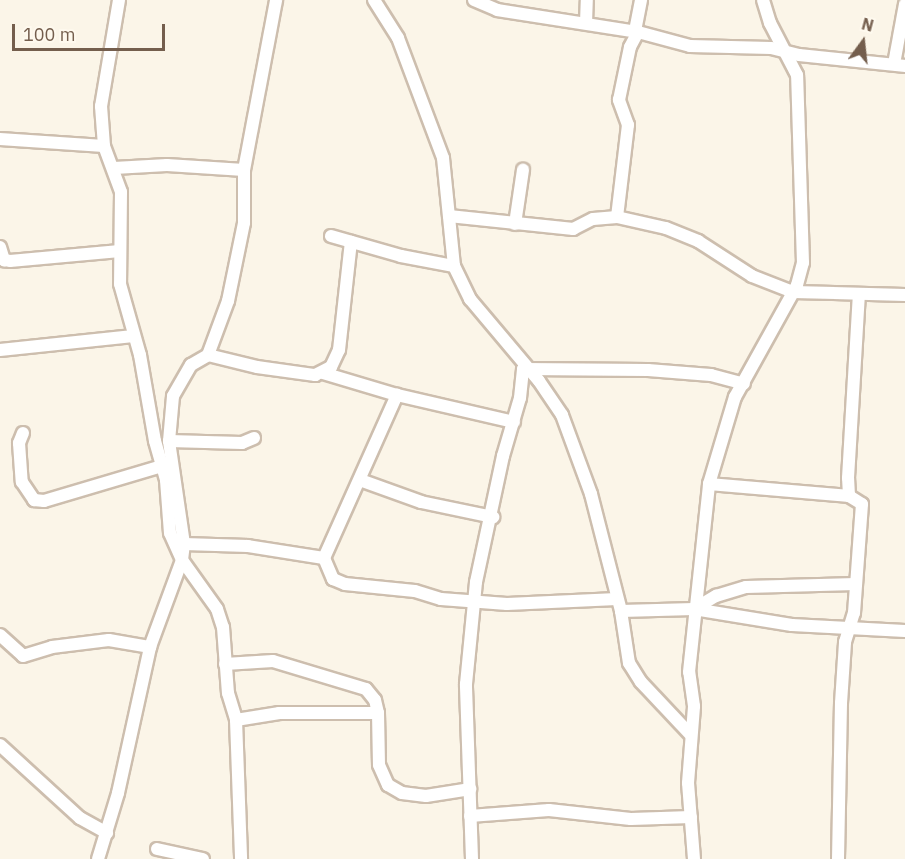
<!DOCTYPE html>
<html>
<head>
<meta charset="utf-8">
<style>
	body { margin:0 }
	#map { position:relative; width:905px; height:859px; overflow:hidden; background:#fbf5e8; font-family:"IBM Plex Sans",sans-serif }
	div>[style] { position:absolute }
	.roads { filter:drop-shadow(2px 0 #cdbeae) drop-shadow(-2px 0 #cdbeae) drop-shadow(0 2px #cdbeae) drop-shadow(0 -2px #cdbeae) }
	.street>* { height:12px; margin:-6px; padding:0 6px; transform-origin:6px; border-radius:6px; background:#fff }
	span { translate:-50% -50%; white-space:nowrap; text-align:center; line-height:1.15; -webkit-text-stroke:4.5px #fef9ee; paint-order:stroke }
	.north { position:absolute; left:833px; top:12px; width:60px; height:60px; -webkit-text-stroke:4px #fef9ee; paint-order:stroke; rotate:15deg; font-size:16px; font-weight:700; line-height:24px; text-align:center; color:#745e4d }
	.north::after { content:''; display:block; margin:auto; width:21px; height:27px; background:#745e4d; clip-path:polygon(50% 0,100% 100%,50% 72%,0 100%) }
	.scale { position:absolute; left:12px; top:24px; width:153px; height:27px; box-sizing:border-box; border:3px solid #745e4d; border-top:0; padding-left:8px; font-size:18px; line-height:21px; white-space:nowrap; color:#745e4d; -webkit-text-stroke:4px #fef9ee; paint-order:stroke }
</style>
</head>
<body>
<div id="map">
	<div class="roads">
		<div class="street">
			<i style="left:119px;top:0;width:108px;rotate:99.6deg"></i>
			<i style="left:101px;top:106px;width:40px;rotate:85.7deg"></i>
			<i style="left:104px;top:146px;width:49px;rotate:69.7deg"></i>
			<i style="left:121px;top:192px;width:92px;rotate:90.6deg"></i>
			<i style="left:120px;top:284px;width:74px;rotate:74.3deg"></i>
			<i style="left:140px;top:355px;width:87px;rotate:80.1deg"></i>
			<i style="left:155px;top:441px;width:41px;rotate:74.2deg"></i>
			<i style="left:166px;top:480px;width:53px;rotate:85.7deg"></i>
			<i style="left:170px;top:533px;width:30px;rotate:66deg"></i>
			<i style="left:182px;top:560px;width:60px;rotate:54.5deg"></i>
			<i style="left:217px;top:609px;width:19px;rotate:72deg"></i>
			<i style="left:223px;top:627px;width:66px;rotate:85.7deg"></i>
			<i style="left:228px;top:693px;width:28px;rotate:73deg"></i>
			<i style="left:236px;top:720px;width:139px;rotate:87.9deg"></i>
			<i style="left:374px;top:0;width:45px;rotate:57.7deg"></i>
			<i style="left:398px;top:38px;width:128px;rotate:69.4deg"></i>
			<i style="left:443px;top:158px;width:109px;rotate:84.2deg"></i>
			<i style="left:454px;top:266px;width:37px;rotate:64deg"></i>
			<i style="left:470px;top:299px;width:107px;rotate:49.9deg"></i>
			<i style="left:539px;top:381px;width:41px;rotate:55.9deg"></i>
			<i style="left:562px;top:415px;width:84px;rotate:69.8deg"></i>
			<i style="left:591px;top:494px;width:121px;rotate:75.6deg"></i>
			<i style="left:621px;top:611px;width:53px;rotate:81.3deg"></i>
			<i style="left:629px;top:663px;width:22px;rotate:58deg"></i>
			<i style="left:641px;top:682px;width:71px;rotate:46.7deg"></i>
			<i style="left:474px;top:0;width:25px;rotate:23deg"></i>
			<i style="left:497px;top:10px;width:143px;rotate:8.9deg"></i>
			<i style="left:586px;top:23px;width:23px;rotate:-88deg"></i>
			<i style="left:635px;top:31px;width:32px;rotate:-79deg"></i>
			<i style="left:894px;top:64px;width:61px;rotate:-79.6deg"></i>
			<i style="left:0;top:139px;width:104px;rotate:3.9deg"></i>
			<i style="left:114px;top:168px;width:53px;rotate:-3.2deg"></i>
			<i style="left:167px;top:165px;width:77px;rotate:3.7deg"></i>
			<i style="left:449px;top:216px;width:125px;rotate:6deg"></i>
			<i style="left:573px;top:229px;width:22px;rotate:-27deg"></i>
			<i style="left:593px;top:219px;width:24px;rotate:-5deg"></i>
			<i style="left:617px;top:217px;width:50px;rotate:12.7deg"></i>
			<i style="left:666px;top:228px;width:35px;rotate:22deg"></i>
			<i style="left:698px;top:241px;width:64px;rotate:32.9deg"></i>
			<i style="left:752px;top:276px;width:44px;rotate:21.3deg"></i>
			<i style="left:793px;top:292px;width:112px;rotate:1.5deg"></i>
			<i style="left:617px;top:217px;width:93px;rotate:-83.2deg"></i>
			<i style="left:628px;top:125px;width:27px;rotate:-110deg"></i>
			<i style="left:619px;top:100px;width:54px;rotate:-78.3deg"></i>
			<i style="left:630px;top:47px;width:17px;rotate:-62deg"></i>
			<i style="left:638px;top:32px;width:54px;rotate:15.1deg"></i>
			<i style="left:690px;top:46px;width:81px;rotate:1.4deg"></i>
			<i style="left:771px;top:48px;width:29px;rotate:14deg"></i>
			<i style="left:799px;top:55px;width:107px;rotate:5.9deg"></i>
			<i style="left:515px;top:224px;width:55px;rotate:-81.6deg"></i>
			<i style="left:331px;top:236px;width:73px;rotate:15.9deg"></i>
			<i style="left:401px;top:256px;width:54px;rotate:10.7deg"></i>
			<i style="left:0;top:247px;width:14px;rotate:73deg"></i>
			<i style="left:4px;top:260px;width:6px;rotate:9deg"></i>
			<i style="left:10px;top:261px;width:110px;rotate:-5.2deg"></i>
			<i style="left:0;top:350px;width:134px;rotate:-6deg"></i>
			<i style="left:208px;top:355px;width:50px;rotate:13.8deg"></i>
			<i style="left:257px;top:367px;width:59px;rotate:7.9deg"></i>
			<i style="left:315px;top:375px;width:18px;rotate:-27deg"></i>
			<i style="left:331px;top:367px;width:19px;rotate:-65deg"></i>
			<i style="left:339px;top:350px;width:109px;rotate:-83.7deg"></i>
			<i style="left:323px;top:373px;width:77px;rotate:16.6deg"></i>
			<i style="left:397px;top:395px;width:120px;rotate:13deg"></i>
			<i style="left:23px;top:433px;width:11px;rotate:112deg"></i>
			<i style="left:19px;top:443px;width:39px;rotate:86deg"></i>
			<i style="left:22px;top:482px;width:22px;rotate:56deg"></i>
			<i style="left:34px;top:500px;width:10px;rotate:6deg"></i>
			<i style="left:44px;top:501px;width:123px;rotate:-16.5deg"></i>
			<i style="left:169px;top:441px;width:73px;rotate:1.6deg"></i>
			<i style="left:242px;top:443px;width:13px;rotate:-23deg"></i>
			<i style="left:360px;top:480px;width:65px;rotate:19.8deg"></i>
			<i style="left:421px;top:502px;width:74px;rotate:11.8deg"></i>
			<i style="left:709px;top:484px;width:141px;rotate:4.9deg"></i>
			<i style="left:184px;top:544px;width:64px;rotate:1.8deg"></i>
			<i style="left:248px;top:546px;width:77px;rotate:9deg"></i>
			<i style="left:324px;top:558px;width:179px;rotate:-65.9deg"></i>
			<i style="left:324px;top:558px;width:23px;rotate:67deg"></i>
			<i style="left:333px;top:579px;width:13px;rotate:23deg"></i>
			<i style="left:345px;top:584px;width:70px;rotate:5.7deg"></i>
			<i style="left:415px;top:591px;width:27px;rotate:17deg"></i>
			<i style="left:441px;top:599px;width:66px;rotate:4.3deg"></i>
			<i style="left:507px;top:604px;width:110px;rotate:-2.6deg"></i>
			<i style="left:694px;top:609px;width:26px;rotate:-31deg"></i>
			<i style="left:716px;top:596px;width:31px;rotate:-17deg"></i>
			<i style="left:746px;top:587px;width:110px;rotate:-1.6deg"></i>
			<i style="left:621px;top:611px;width:73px;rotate:-1.6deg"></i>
			<i style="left:694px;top:609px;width:99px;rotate:9.3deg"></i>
			<i style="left:792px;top:625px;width:113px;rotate:3deg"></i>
			<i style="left:0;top:635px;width:31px;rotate:42deg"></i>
			<i style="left:23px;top:656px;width:30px;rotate:-17deg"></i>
			<i style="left:52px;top:647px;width:57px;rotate:-7deg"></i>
			<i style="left:109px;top:640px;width:42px;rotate:9.7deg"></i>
			<i style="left:225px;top:664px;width:48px;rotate:-3.6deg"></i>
			<i style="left:273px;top:661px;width:97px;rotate:16.8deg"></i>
			<i style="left:366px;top:689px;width:14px;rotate:51deg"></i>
			<i style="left:375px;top:700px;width:13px;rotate:77deg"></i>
			<i style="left:378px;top:713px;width:52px;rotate:88.9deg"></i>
			<i style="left:379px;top:765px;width:22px;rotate:66deg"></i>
			<i style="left:388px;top:785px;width:16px;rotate:30deg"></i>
			<i style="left:402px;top:793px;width:24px;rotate:7deg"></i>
			<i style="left:426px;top:796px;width:45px;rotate:-9deg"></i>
			<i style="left:236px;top:720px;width:44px;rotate:-9.2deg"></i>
			<i style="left:279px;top:713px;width:99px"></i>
			<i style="left:0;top:745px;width:108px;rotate:42.4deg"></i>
			<i style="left:80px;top:818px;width:31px;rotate:29deg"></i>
			<i style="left:470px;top:816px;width:79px;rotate:-4.3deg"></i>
			<i style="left:549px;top:810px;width:82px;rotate:6.3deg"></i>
			<i style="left:631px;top:819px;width:60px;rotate:-1.9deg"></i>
			<i style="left:157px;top:849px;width:47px;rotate:12.3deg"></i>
			<i style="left:98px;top:859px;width:69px;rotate:-73.1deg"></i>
			<i style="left:118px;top:793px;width:149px;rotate:-77.6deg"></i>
			<i style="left:150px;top:647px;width:93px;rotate:-69.8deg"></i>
			<i style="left:182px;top:560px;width:16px;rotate:-83deg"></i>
			<i style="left:184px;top:544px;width:104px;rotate:-98.3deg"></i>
			<i style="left:169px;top:441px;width:45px;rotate:-84.9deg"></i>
			<i style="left:173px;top:396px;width:36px;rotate:-60deg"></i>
			<i style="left:191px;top:365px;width:20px;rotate:-30deg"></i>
			<i style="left:208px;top:355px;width:58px;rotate:-69.7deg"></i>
			<i style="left:228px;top:301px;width:80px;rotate:-78.4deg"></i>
			<i style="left:244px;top:223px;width:53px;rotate:-90deg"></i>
			<i style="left:244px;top:170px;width:173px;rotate:-79.3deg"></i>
			<i style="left:472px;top:859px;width:175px;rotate:-92deg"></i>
			<i style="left:466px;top:684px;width:102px;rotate:-84.4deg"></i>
			<i style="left:476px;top:582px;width:129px;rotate:-77.9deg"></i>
			<i style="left:503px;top:456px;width:60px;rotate:-73.7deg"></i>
			<i style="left:520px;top:398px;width:29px;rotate:-84deg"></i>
			<i style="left:523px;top:369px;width:125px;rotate:0.5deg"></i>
			<i style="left:648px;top:370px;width:63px;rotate:4.5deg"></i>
			<i style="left:711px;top:375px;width:34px;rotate:15deg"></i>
			<i style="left:694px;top:859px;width:76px;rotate:-94.5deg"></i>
			<i style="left:688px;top:783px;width:77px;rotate:-85.5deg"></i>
			<i style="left:694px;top:706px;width:34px;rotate:-98deg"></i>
			<i style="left:689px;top:672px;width:189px;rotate:-83.9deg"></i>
			<i style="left:709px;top:484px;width:91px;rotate:-73.4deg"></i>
			<i style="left:735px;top:397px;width:128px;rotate:-61deg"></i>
			<i style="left:797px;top:285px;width:23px;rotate:-75deg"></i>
			<i style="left:803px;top:263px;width:188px;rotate:-91.8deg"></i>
			<i style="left:797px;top:75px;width:59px;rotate:-117.4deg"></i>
			<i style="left:770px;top:23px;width:24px;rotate:-107deg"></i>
			<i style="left:838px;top:859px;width:156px;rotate:-88.9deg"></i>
			<i style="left:841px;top:703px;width:61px;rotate:-86.2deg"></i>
			<i style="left:845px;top:642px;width:30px;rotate:-73deg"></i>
			<i style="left:854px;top:613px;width:109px;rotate:-85.8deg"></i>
			<i style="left:862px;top:504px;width:15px;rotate:-148deg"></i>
			<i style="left:849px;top:496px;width:18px;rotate:-93deg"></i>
			<i style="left:848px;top:478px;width:184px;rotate:-86.6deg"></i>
		</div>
	</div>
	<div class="north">N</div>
	<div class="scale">100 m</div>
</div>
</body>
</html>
